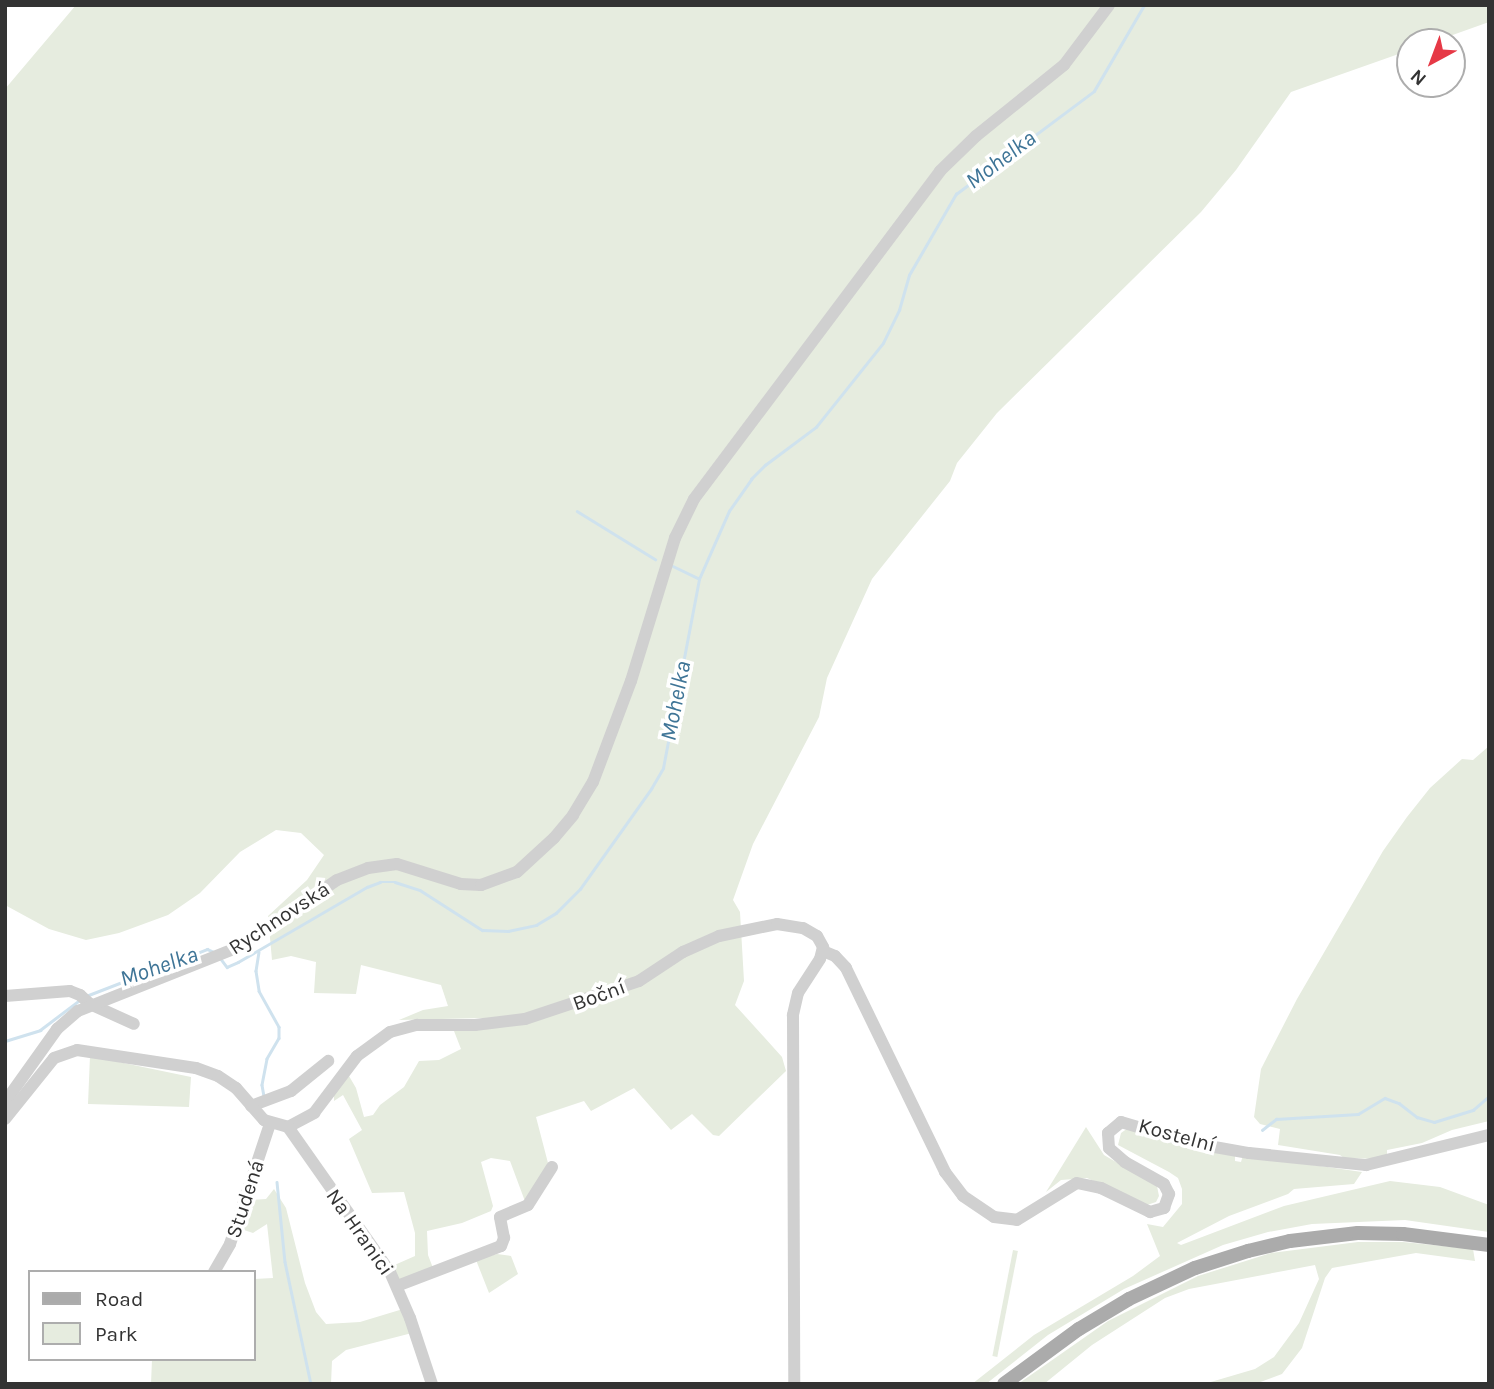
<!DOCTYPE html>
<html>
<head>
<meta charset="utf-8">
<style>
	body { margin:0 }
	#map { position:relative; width:1494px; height:1389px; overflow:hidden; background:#fff; font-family:Karla,sans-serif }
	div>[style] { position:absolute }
	.green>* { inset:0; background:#e6ecdf; transform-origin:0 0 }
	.stream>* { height:2.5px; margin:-1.25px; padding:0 1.25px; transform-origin:1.25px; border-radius:1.25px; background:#cfe2ee }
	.minor>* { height:12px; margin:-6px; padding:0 6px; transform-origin:6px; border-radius:6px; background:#d0d0d0 }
	.major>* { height:14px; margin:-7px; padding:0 7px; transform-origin:7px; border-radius:7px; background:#ababab }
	span { translate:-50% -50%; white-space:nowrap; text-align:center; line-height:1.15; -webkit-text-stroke:7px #fff; paint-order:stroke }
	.street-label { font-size:21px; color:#333 }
	.water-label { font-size:23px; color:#3f7597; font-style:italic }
	.frame { position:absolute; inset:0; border:7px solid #333; pointer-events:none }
	.legend { position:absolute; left:28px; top:1270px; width:228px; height:91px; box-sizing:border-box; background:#fff; border:2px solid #adadad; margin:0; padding:9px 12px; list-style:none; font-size:21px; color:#333 }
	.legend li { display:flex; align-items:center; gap:14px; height:35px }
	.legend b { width:35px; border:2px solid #adadad }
	.north { position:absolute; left:1396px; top:28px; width:70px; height:70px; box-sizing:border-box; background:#fff; border:2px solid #adadad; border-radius:50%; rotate:221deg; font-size:19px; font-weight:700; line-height:28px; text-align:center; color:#333 }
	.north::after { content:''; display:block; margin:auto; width:24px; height:32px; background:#e63946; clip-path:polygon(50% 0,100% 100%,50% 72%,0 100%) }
</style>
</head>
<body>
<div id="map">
	<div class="green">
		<i style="clip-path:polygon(76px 5px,1489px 5px,1489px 22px,1433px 42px,1410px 42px,1410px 50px,1291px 92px,1236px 170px,1201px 212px,997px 413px,957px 463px,950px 481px,872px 579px,827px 678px,819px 717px,753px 844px,733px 900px,740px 912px,744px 981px,735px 1005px,782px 1057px,786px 1071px,719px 1136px,713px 1135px,692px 1114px,671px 1130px,634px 1088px,591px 1111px,584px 1101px,536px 1117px,548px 1163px,526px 1204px,510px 1161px,491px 1158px,481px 1162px,493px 1206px,491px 1211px,462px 1223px,427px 1231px,428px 1255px,433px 1268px,400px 1280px,390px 1267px,415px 1256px,415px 1233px,404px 1192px,372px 1193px,349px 1139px,362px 1130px,343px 1095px,334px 1101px,334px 1093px,349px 1076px,356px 1088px,364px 1117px,373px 1115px,380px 1105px,404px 1087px,419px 1061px,439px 1060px,461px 1049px,454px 1031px,483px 1018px,399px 1020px,423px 1010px,448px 1006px,441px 985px,361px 965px,356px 994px,314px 993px,316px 962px,291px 956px,272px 960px,268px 916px,307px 880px,324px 855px,301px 833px,276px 830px,240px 852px,200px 893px,168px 915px,119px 933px,86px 940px,49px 929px,5px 905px,5px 89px)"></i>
		<i style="clip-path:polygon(1489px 746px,1489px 1121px,1452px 1130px,1422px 1143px,1387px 1150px,1387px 1157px,1378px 1159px,1344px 1158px,1340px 1155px,1278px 1145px,1280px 1129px,1260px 1124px,1254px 1117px,1261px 1069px,1297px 999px,1383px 851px,1407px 817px,1430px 788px,1462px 759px,1473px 760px)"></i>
		<i style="clip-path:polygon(90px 1056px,191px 1077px,189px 1107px,88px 1104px)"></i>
		<i style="clip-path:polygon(1086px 1127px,1104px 1155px,1157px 1186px,1159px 1196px,1156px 1202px,1147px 1205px,1087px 1178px,1061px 1180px,1046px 1192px)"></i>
		<i style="clip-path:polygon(1128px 1128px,1235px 1154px,1235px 1161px,1241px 1162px,1243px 1155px,1362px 1172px,1354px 1184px,1294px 1189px,1288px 1194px,1229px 1216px,1177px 1243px,1181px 1245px,1284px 1206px,1390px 1181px,1440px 1187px,1489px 1205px,1489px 1232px,1405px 1220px,1312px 1224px,1268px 1232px,1223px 1245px,1124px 1289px,1048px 1335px,986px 1384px,972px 1384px,1034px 1335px,1133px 1276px,1160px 1256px,1147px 1224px,1163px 1227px,1182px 1204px,1182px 1189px,1178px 1178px,1169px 1172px,1118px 1145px,1121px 1133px)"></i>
		<i style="clip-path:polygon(274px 1189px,286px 1208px,305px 1283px,316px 1312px,326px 1324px,360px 1322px,403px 1309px,412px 1333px,346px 1350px,332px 1361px,331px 1384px,151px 1384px,152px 1359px,254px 1359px,254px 1279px,273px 1278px,267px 1224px,253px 1233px,238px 1228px,247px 1200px,266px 1199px)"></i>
		<i style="clip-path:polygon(1358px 1242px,1403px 1242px,1473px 1249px,1475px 1261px,1416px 1253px,1332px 1268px,1325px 1278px,1302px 1348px,1282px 1374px,1255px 1384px,1204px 1384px,1255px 1369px,1274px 1357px,1299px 1323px,1319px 1279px,1315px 1265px,1189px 1289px,1165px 1298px,1092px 1345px,1044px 1384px,1018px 1384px,1108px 1321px,1198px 1276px,1271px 1253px)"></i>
		<i style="left:1013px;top:1250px;width:5px;height:108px;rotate:11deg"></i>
		<i style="clip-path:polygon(497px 1254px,511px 1256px,518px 1274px,489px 1293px,476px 1260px)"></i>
	</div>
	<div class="stream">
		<i style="left:577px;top:511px;width:92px;rotate:31.6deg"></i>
		<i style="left:673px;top:566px;width:28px;rotate:26deg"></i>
		<i style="left:259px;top:952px;width:19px;rotate:99deg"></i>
		<i style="left:256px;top:971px;width:20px;rotate:81deg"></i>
		<i style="left:259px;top:991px;width:41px;rotate:60.9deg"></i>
		<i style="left:279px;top:1027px;width:11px;rotate:90deg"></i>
		<i style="left:279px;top:1038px;width:24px;rotate:120deg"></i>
		<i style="left:267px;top:1059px;width:26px;rotate:101deg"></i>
		<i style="left:262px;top:1085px;width:11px;rotate:80deg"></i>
		<i style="left:221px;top:959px;width:10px;rotate:53deg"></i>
		<i style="left:227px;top:967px;width:12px;rotate:-24deg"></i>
		<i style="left:238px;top:962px;width:149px;rotate:-30.2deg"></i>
		<i style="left:367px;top:887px;width:14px;rotate:-21deg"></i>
		<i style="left:380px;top:882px;width:15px"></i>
		<i style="left:395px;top:882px;width:26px;rotate:18deg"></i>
		<i style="left:420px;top:890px;width:74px;rotate:32.8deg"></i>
		<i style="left:482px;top:930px;width:26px;rotate:2deg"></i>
		<i style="left:508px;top:931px;width:29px;rotate:-12deg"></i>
		<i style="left:536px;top:925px;width:23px;rotate:-31deg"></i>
		<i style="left:556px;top:913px;width:34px;rotate:-45deg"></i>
		<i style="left:580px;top:889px;width:123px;rotate:-54.6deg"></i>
		<i style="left:651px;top:789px;width:24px;rotate:-60deg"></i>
		<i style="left:663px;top:768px;width:192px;rotate:-79.2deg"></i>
		<i style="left:699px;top:579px;width:74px;rotate:-66.2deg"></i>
		<i style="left:729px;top:511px;width:39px;rotate:-55deg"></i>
		<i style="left:751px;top:479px;width:20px;rotate:-45deg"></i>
		<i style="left:765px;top:465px;width:64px;rotate:-36.7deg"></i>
		<i style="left:816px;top:427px;width:107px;rotate:-51.4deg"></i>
		<i style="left:883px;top:343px;width:37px;rotate:-64deg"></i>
		<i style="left:899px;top:310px;width:36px;rotate:-74deg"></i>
		<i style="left:909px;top:275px;width:94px;rotate:-59.9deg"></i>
		<i style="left:956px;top:194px;width:172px;rotate:-36.7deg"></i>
		<i style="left:1094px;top:91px;width:99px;rotate:-59.8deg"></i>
		<i style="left:86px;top:996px;width:130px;rotate:-21.2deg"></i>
		<i style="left:207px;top:949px;width:8px;rotate:23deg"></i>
		<i style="left:5px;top:1041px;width:37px;rotate:-17deg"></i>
		<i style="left:40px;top:1030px;width:51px;rotate:-37.1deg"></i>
		<i style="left:1262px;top:1130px;width:18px;rotate:-38deg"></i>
		<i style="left:1276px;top:1119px;width:82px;rotate:-3.5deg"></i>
		<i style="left:1358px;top:1114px;width:31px;rotate:-31deg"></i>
		<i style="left:1385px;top:1098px;width:15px;rotate:20deg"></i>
		<i style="left:1399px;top:1103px;width:23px;rotate:38deg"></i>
		<i style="left:1417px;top:1117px;width:18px;rotate:16deg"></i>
		<i style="left:1434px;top:1122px;width:41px;rotate:-17.1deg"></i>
		<i style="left:1473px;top:1110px;width:21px;rotate:-41deg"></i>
		<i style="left:277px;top:1182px;width:80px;rotate:84.3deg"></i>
		<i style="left:285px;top:1262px;width:125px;rotate:78deg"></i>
	</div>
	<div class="minor">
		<i style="left:823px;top:951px;width:13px;rotate:23deg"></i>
		<i style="left:835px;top:956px;width:16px;rotate:47deg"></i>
		<i style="left:846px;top:968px;width:227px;rotate:64.1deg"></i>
		<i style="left:945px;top:1172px;width:30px;rotate:53deg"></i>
		<i style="left:963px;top:1196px;width:37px;rotate:34deg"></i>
		<i style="left:994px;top:1217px;width:23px;rotate:7deg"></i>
		<i style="left:1017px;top:1220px;width:70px;rotate:-31.7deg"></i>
		<i style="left:1077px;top:1183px;width:25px;rotate:12deg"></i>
		<i style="left:1101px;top:1188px;width:55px;rotate:26.1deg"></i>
		<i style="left:1150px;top:1212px;width:15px;rotate:-16deg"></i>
		<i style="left:1164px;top:1208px;width:15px;rotate:-70deg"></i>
		<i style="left:1169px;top:1194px;width:11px;rotate:-117deg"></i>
		<i style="left:1164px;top:1184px;width:45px;rotate:-150.6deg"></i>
		<i style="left:1125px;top:1162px;width:21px;rotate:-139deg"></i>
		<i style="left:1109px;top:1148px;width:15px;rotate:-94deg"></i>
		<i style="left:1108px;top:1133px;width:17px;rotate:-40deg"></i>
		<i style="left:1121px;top:1122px;width:74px;rotate:16.5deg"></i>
		<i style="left:1192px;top:1143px;width:58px;rotate:10deg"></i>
		<i style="left:1249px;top:1153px;width:118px;rotate:5.9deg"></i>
		<i style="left:1366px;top:1165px;width:127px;rotate:-13.7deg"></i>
		<i style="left:5px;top:996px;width:65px;rotate:-4.4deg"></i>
		<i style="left:70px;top:991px;width:11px;rotate:22deg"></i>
		<i style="left:80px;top:995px;width:13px;rotate:42deg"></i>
		<i style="left:90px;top:1004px;width:48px;rotate:24.4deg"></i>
		<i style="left:5px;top:1102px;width:90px;rotate:-54.5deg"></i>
		<i style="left:57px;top:1029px;width:28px;rotate:-41deg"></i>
		<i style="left:78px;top:1011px;width:175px;rotate:-21.7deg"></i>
		<i style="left:241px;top:946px;width:116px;rotate:-34.5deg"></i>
		<i style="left:337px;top:880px;width:33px;rotate:-21deg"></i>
		<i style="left:368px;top:868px;width:29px;rotate:-8deg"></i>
		<i style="left:397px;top:864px;width:67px;rotate:17.4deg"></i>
		<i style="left:461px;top:884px;width:20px;rotate:3deg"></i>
		<i style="left:481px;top:885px;width:38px;rotate:-20deg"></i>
		<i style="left:517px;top:872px;width:50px;rotate:-42.6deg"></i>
		<i style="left:554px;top:838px;width:30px;rotate:-50deg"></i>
		<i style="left:573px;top:815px;width:39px;rotate:-59deg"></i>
		<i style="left:593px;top:782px;width:108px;rotate:-69.4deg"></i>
		<i style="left:631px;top:681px;width:150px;rotate:-72.9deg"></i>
		<i style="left:675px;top:538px;width:43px;rotate:-64deg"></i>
		<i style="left:694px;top:499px;width:410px;rotate:-53.1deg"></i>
		<i style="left:940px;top:171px;width:50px;rotate:-44.2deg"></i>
		<i style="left:976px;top:136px;width:113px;rotate:-38.9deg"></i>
		<i style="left:1064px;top:65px;width:75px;rotate:-53.1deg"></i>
		<i style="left:251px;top:1106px;width:43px;rotate:-20.6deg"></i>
		<i style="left:291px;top:1091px;width:48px;rotate:-39deg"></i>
		<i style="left:5px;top:1119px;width:78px;rotate:-51.2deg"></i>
		<i style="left:54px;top:1058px;width:24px;rotate:-19deg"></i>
		<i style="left:77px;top:1050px;width:120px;rotate:8.6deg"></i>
		<i style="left:196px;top:1068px;width:23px;rotate:20deg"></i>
		<i style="left:218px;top:1076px;width:22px;rotate:34deg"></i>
		<i style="left:236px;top:1088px;width:43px;rotate:48.8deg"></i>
		<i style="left:264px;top:1120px;width:25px;rotate:16deg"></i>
		<i style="left:288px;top:1127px;width:30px;rotate:-28deg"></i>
		<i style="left:314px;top:1113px;width:71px;rotate:-53deg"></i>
		<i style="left:357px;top:1056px;width:41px;rotate:-36deg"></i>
		<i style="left:390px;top:1032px;width:28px;rotate:-15deg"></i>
		<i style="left:417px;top:1025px;width:58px"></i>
		<i style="left:475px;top:1025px;width:50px;rotate:-6.8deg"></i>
		<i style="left:525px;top:1019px;width:120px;rotate:-18.4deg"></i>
		<i style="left:639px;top:981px;width:53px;rotate:-33.4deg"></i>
		<i style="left:683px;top:952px;width:39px;rotate:-24deg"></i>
		<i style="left:719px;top:936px;width:59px;rotate:-11.7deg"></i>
		<i style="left:777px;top:924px;width:26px;rotate:9deg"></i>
		<i style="left:803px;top:928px;width:16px;rotate:30deg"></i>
		<i style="left:817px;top:936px;width:13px;rotate:61deg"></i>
		<i style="left:823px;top:947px;width:12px;rotate:104deg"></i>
		<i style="left:820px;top:959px;width:40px;rotate:122.9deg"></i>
		<i style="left:798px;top:993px;width:23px;rotate:103deg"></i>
		<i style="left:793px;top:1015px;width:369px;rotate:89.8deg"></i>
		<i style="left:288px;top:1127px;width:177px;rotate:54.9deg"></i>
		<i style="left:390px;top:1272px;width:50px;rotate:66.5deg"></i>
		<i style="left:410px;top:1318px;width:70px;rotate:71.6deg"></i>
		<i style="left:214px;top:1272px;width:32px;rotate:-60deg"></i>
		<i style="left:230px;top:1244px;width:126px;rotate:-71.6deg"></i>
		<i style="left:397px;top:1286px;width:111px;rotate:-21deg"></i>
		<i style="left:501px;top:1246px;width:9px;rotate:-69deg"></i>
		<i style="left:504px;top:1238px;width:21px;rotate:-101deg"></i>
		<i style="left:500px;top:1217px;width:30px;rotate:-23deg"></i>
		<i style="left:528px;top:1205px;width:45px;rotate:-57.7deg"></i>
	</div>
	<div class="major">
		<i style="left:1004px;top:1384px;width:93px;rotate:-36.3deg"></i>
		<i style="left:1079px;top:1329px;width:58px;rotate:-31deg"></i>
		<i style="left:1129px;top:1299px;width:73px;rotate:-25.2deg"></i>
		<i style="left:1195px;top:1268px;width:56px;rotate:-17.8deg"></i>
		<i style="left:1248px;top:1251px;width:43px;rotate:-13.4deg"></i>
		<i style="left:1290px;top:1241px;width:68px;rotate:-6.7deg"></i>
		<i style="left:1358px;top:1233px;width:45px;rotate:1.3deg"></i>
		<i style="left:1403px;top:1234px;width:87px;rotate:7.3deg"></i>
	</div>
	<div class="street-label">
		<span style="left:279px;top:918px;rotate:-33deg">Rychnovská</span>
		<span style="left:599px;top:995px;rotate:-20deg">Boční</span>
		<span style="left:1177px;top:1135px;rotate:15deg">Kostelní</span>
		<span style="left:245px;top:1199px;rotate:-72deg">Studená</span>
		<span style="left:360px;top:1232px;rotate:55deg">Na Hranici</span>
	</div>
	<div class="water-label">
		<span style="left:1001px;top:160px;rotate:-37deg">Mohelka</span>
		<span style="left:676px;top:701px;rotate:-79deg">Mohelka</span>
		<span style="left:159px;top:967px;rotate:-19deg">Mohelka</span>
	</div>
	<div class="frame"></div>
	<ul class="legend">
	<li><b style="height:9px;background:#ababab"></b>Road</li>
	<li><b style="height:19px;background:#e6ecdf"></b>Park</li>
	</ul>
	<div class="north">N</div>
</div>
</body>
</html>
